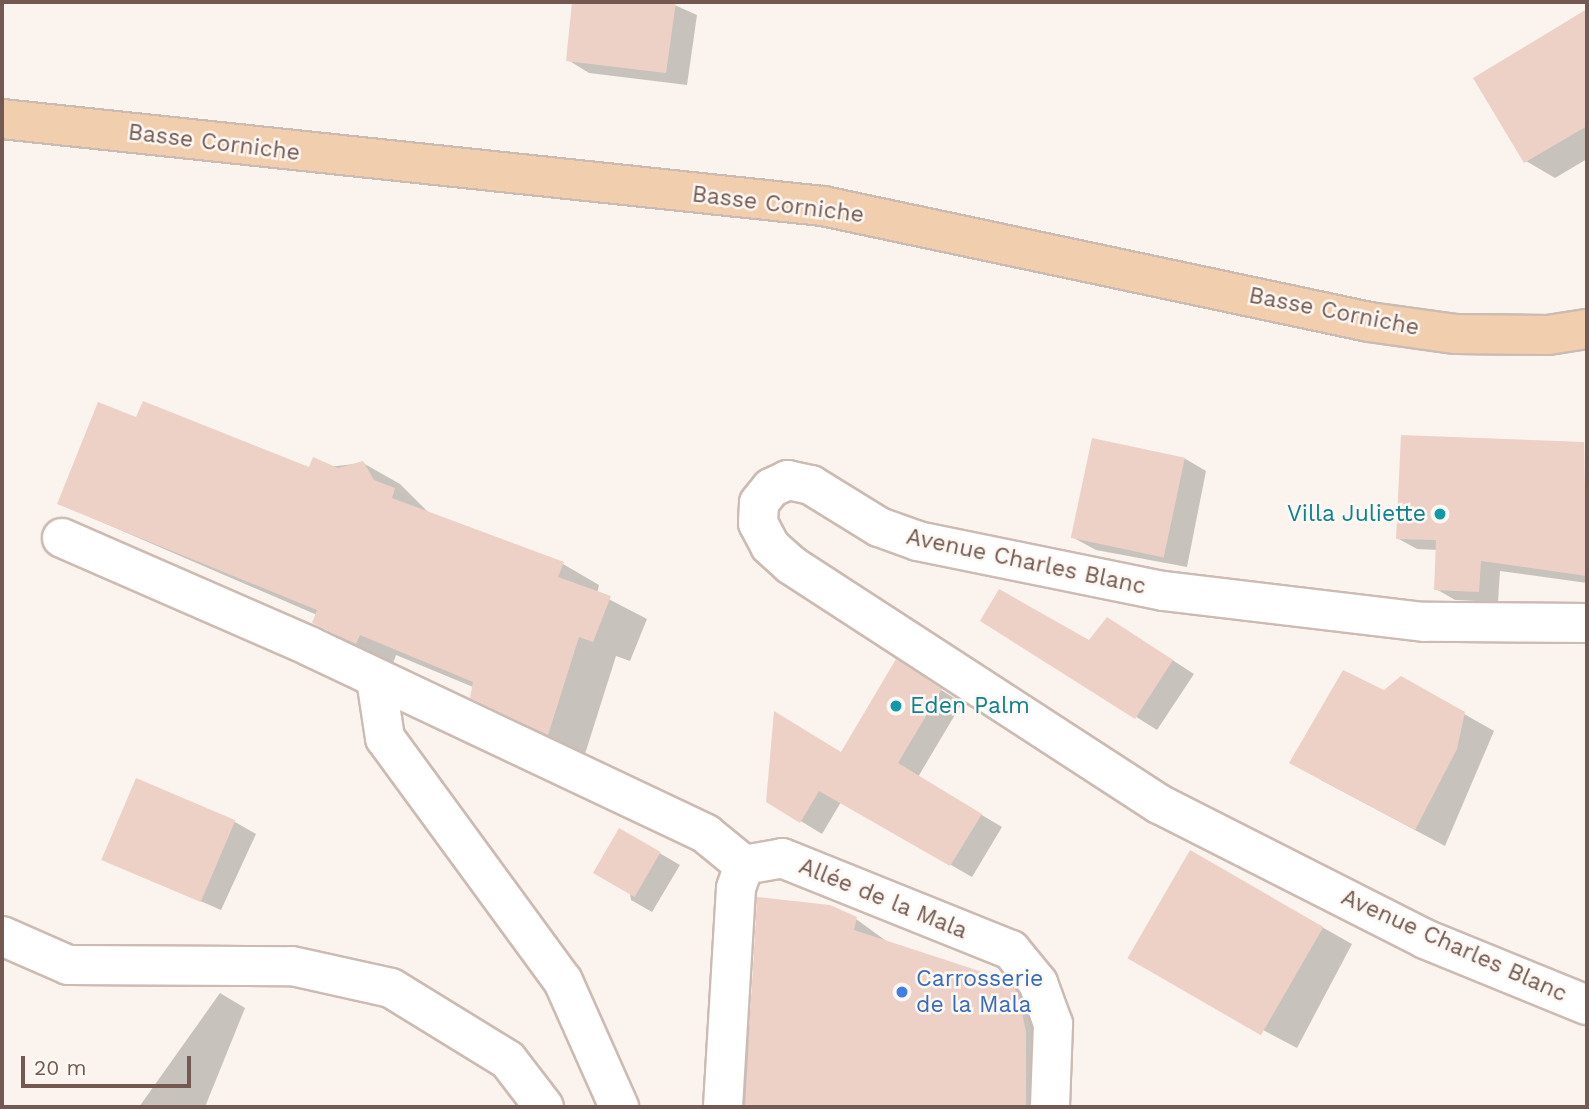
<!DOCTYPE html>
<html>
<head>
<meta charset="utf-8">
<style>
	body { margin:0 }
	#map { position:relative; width:1589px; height:1109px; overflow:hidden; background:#fbf3ed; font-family:"Work Sans",sans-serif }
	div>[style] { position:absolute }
	.shadow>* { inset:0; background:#0003 }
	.building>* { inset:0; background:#edd1c7; transform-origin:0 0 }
	.roads { filter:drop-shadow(2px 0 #ccbbb3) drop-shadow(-2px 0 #ccbbb3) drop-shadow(0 2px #ccbbb3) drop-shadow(0 -2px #ccbbb3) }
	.minor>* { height:38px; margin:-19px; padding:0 19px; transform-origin:19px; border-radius:19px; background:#fff }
	.major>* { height:38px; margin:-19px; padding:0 19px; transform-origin:19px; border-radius:19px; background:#f1ceae }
	.dots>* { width:19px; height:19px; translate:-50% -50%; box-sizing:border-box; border:4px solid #fdf8f3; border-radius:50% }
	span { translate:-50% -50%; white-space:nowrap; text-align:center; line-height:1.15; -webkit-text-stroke:5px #fdf8f3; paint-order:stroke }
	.street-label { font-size:23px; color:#745952 }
	.culture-label { font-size:23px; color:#0d838f }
	.right { translate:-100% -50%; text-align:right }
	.left { translate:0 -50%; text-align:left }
	.shop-label { font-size:23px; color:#366cbe }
	.frame { position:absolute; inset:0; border:4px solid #745952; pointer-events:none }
	.scale { position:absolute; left:21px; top:1056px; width:170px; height:32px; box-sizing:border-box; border:4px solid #745952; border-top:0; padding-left:9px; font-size:21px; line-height:24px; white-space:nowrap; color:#745952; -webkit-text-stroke:5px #fdf8f3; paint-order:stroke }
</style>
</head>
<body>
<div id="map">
	<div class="shadow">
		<i style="clip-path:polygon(574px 2px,668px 2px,697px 15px,687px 85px,589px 73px,568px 60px)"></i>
		<i style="clip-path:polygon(1587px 11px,1587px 159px,1555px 178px,1526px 161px,1475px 79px)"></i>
		<i style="clip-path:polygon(137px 419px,310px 469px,363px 463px,400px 484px,430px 514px,563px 564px,599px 585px,597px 593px,647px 619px,630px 661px,616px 656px,585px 754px,472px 697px,473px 687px,396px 655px,393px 664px,314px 623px,317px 615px,60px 504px)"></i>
		<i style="clip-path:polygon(1583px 444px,1587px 583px,1500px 571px,1498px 602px,1455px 600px,1436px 589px,1438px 550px,1417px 549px,1397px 538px)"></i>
		<i style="clip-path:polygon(1184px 458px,1206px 471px,1187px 567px,1096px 550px,1074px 538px)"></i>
		<i style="clip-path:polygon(982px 620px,1089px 642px,1129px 632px,1194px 674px,1157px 730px)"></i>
		<i style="clip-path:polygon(916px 674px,962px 703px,918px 777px,1002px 827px,972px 877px,841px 802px,822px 834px,768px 801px,842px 754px)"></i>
		<i style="clip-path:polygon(1401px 678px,1494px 731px,1445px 846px,1321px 780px)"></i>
		<i style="clip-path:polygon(235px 822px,256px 834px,221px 910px,106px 860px)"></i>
		<i style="clip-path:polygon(620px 830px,680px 865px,652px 912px,631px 900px)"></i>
		<i style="clip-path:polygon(1191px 853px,1352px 944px,1297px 1048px,1165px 978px)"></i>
		<i style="clip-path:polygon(759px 899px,856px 919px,889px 943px,1006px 982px,1041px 1002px,1059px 1107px,743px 1107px)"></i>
		<i style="clip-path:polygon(220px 993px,245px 1008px,205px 1107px,139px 1107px)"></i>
	</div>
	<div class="building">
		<i style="clip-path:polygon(572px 2px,676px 2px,666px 73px,566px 61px)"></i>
		<i style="clip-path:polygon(1587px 9px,1587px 126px,1524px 163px,1473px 78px)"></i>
		<i style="clip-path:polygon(143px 401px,309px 467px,313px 457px,338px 468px,363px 461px,374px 480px,395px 488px,392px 498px,564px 562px,558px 577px,611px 596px,593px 642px,579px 637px,548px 735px,470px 698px,473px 682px,360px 635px,356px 644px,312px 623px,317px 610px,57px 504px,98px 402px,136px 417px)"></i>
		<i style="clip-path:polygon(1401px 435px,1584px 442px,1587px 576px,1481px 561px,1479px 592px,1434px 590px,1436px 540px,1396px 539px)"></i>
		<i style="left:1092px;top:438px;width:95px;height:102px;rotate:12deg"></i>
		<i style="clip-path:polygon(999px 589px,1089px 640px,1107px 617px,1173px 660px,1135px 719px,980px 621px)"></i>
		<i style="clip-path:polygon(896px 659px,942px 689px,898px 763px,982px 814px,950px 866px,819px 791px,800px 823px,766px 802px,774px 711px,841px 752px)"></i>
		<i style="clip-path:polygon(1343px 670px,1384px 690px,1401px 676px,1465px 712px,1457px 749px,1415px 830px,1289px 763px)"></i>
		<i style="left:136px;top:778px;width:108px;height:89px;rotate:23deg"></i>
		<i style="left:619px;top:828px;width:48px;height:52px;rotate:30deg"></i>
		<i style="left:1190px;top:850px;width:154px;height:125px;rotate:30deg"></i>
		<i style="clip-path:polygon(757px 897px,830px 905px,857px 917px,854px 930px,1007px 980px,1018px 993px,1026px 1032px,1026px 1107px,745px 1107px)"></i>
	</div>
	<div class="roads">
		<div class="minor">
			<i style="left:62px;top:538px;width:270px;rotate:23.6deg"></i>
			<i style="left:309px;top:646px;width:439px;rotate:25.3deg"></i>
			<i style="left:706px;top:834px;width:49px;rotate:39.2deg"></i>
			<i style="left:1587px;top:623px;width:163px;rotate:-179.6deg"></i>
			<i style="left:1424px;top:622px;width:263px;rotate:-173.2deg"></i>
			<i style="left:1163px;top:591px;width:250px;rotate:-168.5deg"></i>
			<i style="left:918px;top:541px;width:41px;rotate:-160.3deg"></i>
			<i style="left:879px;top:527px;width:80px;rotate:-148.3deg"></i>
			<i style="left:811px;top:485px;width:24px;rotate:-168deg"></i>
			<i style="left:788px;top:480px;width:19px;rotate:155deg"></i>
			<i style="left:771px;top:488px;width:19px;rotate:129deg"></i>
			<i style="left:759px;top:503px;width:20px;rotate:93deg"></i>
			<i style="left:758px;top:523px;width:26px;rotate:62deg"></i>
			<i style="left:770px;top:546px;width:28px;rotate:42deg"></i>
			<i style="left:791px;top:565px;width:439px;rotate:33deg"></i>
			<i style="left:1159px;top:804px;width:298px;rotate:26.9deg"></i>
			<i style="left:1425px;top:939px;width:175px;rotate:22.2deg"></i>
			<i style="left:376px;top:679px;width:60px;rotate:81.3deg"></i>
			<i style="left:385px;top:738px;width:301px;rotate:53.8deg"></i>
			<i style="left:563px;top:981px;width:138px;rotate:66deg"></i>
			<i style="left:2px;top:936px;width:72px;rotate:23.7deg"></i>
			<i style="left:68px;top:965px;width:224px;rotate:0.3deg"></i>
			<i style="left:292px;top:966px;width:101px;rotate:12.5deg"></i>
			<i style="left:391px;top:988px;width:137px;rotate:31.6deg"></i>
			<i style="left:508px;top:1060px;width:59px;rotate:52.5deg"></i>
			<i style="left:723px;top:1107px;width:219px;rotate:-86.6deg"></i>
			<i style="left:736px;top:888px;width:24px;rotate:-71deg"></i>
			<i style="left:744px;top:865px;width:39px;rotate:-10deg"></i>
			<i style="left:782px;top:858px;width:247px;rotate:21.9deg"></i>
			<i style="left:1011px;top:950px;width:43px;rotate:50.7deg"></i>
			<i style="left:1038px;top:983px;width:44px;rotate:69.9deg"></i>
			<i style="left:1053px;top:1024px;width:83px;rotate:92.1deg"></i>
		</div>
		<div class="major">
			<i style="left:2px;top:119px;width:826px;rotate:6.05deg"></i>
			<i style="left:823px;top:206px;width:558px;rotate:11.99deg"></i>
			<i style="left:1369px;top:322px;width:88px;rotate:7.9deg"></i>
			<i style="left:1456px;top:334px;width:92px;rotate:0.6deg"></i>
			<i style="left:1548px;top:335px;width:39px;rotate:-9deg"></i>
		</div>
	</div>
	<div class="dots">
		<i style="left:1440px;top:514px;background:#0f9aa8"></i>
		<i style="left:896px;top:706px;background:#0f9aa8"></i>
		<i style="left:902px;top:992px;background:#3f7fe0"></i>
	</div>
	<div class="street-label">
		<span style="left:214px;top:143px;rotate:7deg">Basse Corniche</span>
		<span style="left:778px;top:205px;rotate:7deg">Basse Corniche</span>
		<span style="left:1334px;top:312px;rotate:11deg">Basse Corniche</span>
		<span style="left:1026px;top:562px;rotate:12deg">Avenue Charles Blanc</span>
		<span style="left:883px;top:899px;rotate:22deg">Allée de la Mala</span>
		<span style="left:1454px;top:946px;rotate:24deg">Avenue Charles Blanc</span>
	</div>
	<div class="culture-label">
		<span class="right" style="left:1426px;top:514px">Villa Juliette</span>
		<span class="left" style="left:910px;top:706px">Eden Palm</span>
	</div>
	<div class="shop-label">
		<span class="left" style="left:916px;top:992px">Carrosserie<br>de la Mala</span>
	</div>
	<div class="frame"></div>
	<div class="scale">20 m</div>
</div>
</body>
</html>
